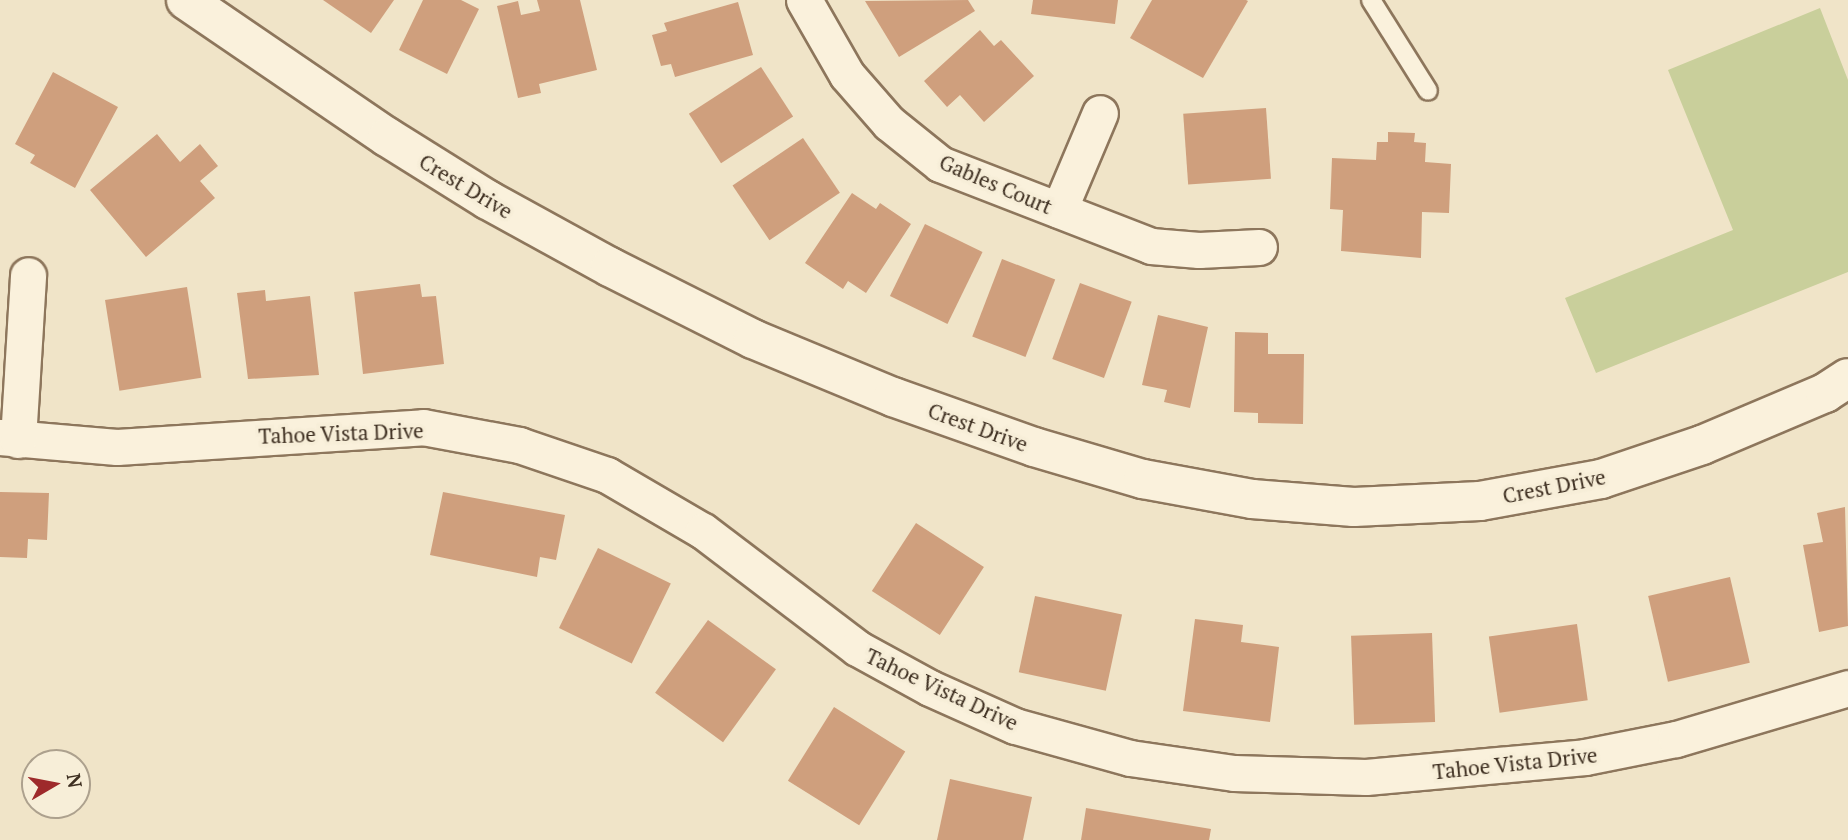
<!DOCTYPE html>
<html>
<head>
<meta charset="utf-8">
<style>
	body { margin:0 }
	#map { position:relative; width:1848px; height:840px; overflow:hidden; background:#f0e4c8; font-family:"PT Serif",serif }
	div>[style] { position:absolute }
	.green>* { inset:0; background:#c9cf9b }
	.building>* { inset:0; background:#cf9f7d; transform-origin:0 0 }
	.roads { filter:drop-shadow(2px 0 #8d765c) drop-shadow(-2px 0 #8d765c) drop-shadow(0 2px #8d765c) drop-shadow(0 -2px #8d765c) }
	.lane>* { height:18px; margin:-9px; padding:0 9px; transform-origin:9px; border-radius:9px; background:#faf1dc }
	.street>* { height:35px; margin:-17.5px; padding:0 17.5px; transform-origin:17.5px; border-radius:17.5px; background:#faf1dc }
	.secondary>* { height:38px; margin:-19px; padding:0 19px; transform-origin:19px; border-radius:19px; background:#faf1dc }
	span { translate:-50% -50%; white-space:nowrap; text-align:center; line-height:1.15; -webkit-text-stroke:7px #f7eed8; paint-order:stroke }
	.street-label { font-size:21px; color:#3d2e20 }
	.north { position:absolute; left:21px; top:749px; width:70px; height:70px; box-sizing:border-box; background:#f7eed8; border:2px solid #ada18e; border-radius:50%; rotate:80deg; font-size:19px; font-weight:700; line-height:28px; text-align:center; color:#3d2e20 }
	.north::after { content:''; display:block; margin:auto; width:24px; height:32px; background:#9e2a2b; clip-path:polygon(50% 0,100% 100%,50% 72%,0 100%) }
</style>
</head>
<body>
<div id="map">
	<div class="green">
		<i style="clip-path:polygon(1820px 8px,1848px 80px,1848px 272px,1596px 373px,1565px 298px,1733px 230px,1668px 70px)"></i>
	</div>
	<div class="building">
		<i style="clip-path:polygon(323px 0,394px 0,371px 33px)"></i>
		<i style="clip-path:polygon(423px 0,461px 0,479px 9px,447px 74px,399px 50px)"></i>
		<i style="clip-path:polygon(537px 0,580px 0,597px 70px,539px 84px,541px 93px,518px 98px,497px 6px,518px 1px,521px 15px,540px 11px)"></i>
		<i style="clip-path:polygon(968px 0,975px 11px,899px 57px,865px 1px)"></i>
		<i style="clip-path:polygon(1033px 0,1118px 0,1115px 24px,1031px 14px)"></i>
		<i style="clip-path:polygon(1152px 0,1246px 0,1248px 1px,1203px 78px,1130px 38px)"></i>
		<i style="clip-path:polygon(738px 2px,753px 55px,675px 77px,671px 64px,661px 66px,652px 35px,667px 31px,664px 23px)"></i>
		<i style="clip-path:polygon(980px 30px,994px 46px,1001px 40px,1034px 76px,984px 122px,960px 95px,947px 107px,924px 81px)"></i>
		<i style="left:761px;top:67px;width:59px;height:86px;rotate:57deg"></i>
		<i style="clip-path:polygon(53px 72px,118px 107px,75px 188px,30px 163px,35px 155px,15px 144px)"></i>
		<i style="left:1266px;top:108px;width:71px;height:83px;rotate:86deg"></i>
		<i style="clip-path:polygon(1388px 132px,1415px 133px,1414px 142px,1426px 143px,1425px 162px,1451px 164px,1449px 213px,1422px 212px,1421px 258px,1341px 251px,1343px 210px,1330px 209px,1332px 158px,1376px 160px,1377px 142px,1388px 142px)"></i>
		<i style="clip-path:polygon(157px 134px,180px 162px,200px 144px,218px 166px,200px 181px,215px 198px,146px 257px,90px 190px)"></i>
		<i style="left:803px;top:138px;width:66px;height:85px;rotate:56deg"></i>
		<i style="clip-path:polygon(852px 193px,876px 209px,880px 203px,911px 224px,866px 293px,848px 281px,843px 289px,805px 263px)"></i>
		<i style="left:925px;top:224px;width:64px;height:80px;rotate:26deg"></i>
		<i style="left:1002px;top:259px;width:57px;height:83px;rotate:21deg"></i>
		<i style="left:1080px;top:283px;width:55px;height:81px;rotate:20deg"></i>
		<i style="clip-path:polygon(420px 284px,422px 297px,436px 296px,444px 364px,363px 374px,354px 292px)"></i>
		<i style="left:187px;top:287px;width:92px;height:83px;rotate:81deg"></i>
		<i style="clip-path:polygon(265px 290px,266px 301px,310px 296px,319px 375px,248px 379px,237px 293px)"></i>
		<i style="clip-path:polygon(1158px 315px,1208px 327px,1190px 408px,1164px 402px,1167px 390px,1142px 385px)"></i>
		<i style="clip-path:polygon(1235px 332px,1268px 333px,1268px 354px,1304px 354px,1303px 424px,1258px 423px,1258px 413px,1234px 412px)"></i>
		<i style="clip-path:polygon(0 492px,49px 493px,47px 540px,28px 539px,27px 558px,0 557px)"></i>
		<i style="clip-path:polygon(443px 492px,565px 515px,556px 560px,540px 557px,537px 577px,430px 555px)"></i>
		<i style="clip-path:polygon(1845px 507px,1848px 626px,1819px 632px,1803px 545px,1823px 542px,1817px 513px)"></i>
		<i style="left:916px;top:523px;width:81px;height:81px;rotate:33deg"></i>
		<i style="left:598px;top:548px;width:81px;height:89px;rotate:26deg"></i>
		<i style="left:1730px;top:577px;width:88px;height:84px;rotate:77deg"></i>
		<i style="left:1035px;top:596px;width:89px;height:78px;rotate:12deg"></i>
		<i style="clip-path:polygon(1195px 619px,1243px 625px,1241px 642px,1279px 647px,1270px 722px,1183px 711px)"></i>
		<i style="left:708px;top:620px;width:84px;height:90px;rotate:36deg"></i>
		<i style="left:1577px;top:624px;width:77px;height:89px;rotate:82deg"></i>
		<i style="left:1432px;top:633px;width:89px;height:81px;rotate:88deg"></i>
		<i style="left:834px;top:707px;width:84px;height:87px;rotate:32deg"></i>
		<i style="clip-path:polygon(950px 779px,1032px 797px,1023px 840px,937px 840px)"></i>
		<i style="clip-path:polygon(1086px 808px,1211px 829px,1209px 840px,1081px 840px)"></i>
	</div>
	<div class="roads">
		<div class="lane">
			<i style="left:1371px;top:0;width:107px;rotate:57.9deg"></i>
		</div>
		<div class="street">
			<i style="left:804px;top:0;width:86px;rotate:60.2deg"></i>
			<i style="left:847px;top:75px;width:64px;rotate:48.8deg"></i>
			<i style="left:889px;top:123px;width:65px;rotate:38.8deg"></i>
			<i style="left:940px;top:164px;width:226px;rotate:21.2deg"></i>
			<i style="left:1151px;top:246px;width:48px;rotate:4.8deg"></i>
			<i style="left:1199px;top:250px;width:60px;rotate:-2.9deg"></i>
			<i style="left:1059px;top:210px;width:105px;rotate:-67.1deg"></i>
			<i style="left:0;top:437px;width:117px;rotate:4.9deg"></i>
			<i style="left:117px;top:447px;width:307px;rotate:-3.7deg"></i>
			<i style="left:423px;top:427px;width:98px;rotate:10.6deg"></i>
			<i style="left:519px;top:445px;width:93px;rotate:18.8deg"></i>
			<i style="left:607px;top:475px;width:111px;rotate:30.3deg"></i>
			<i style="left:703px;top:531px;width:193px;rotate:37.2deg"></i>
			<i style="left:857px;top:648px;width:83px;rotate:28.7deg"></i>
			<i style="left:930px;top:688px;width:93px;rotate:24.1deg"></i>
			<i style="left:1015px;top:726px;width:119px;rotate:15.5deg"></i>
			<i style="left:1130px;top:758px;width:105px;rotate:8.2deg"></i>
			<i style="left:1234px;top:773px;width:132px;rotate:1.7deg"></i>
			<i style="left:1366px;top:777px;width:220px;rotate:-5.2deg"></i>
			<i style="left:1585px;top:757px;width:93px;rotate:-11.2deg"></i>
			<i style="left:1676px;top:739px;width:179px;rotate:-16.5deg"></i>
			<i style="left:18px;top:440px;width:165px;rotate:-86.5deg"></i>
		</div>
		<div class="secondary">
			<i style="left:186px;top:0;width:243px;rotate:34.3deg"></i>
			<i style="left:387px;top:137px;width:119px;rotate:32deg"></i>
			<i style="left:488px;top:200px;width:139px;rotate:28.8deg"></i>
			<i style="left:610px;top:267px;width:160px;rotate:26.7deg"></i>
			<i style="left:753px;top:339px;width:152px;rotate:22.5deg"></i>
			<i style="left:893px;top:397px;width:150px;rotate:19.5deg"></i>
			<i style="left:1034px;top:447px;width:114px;rotate:16.4deg"></i>
			<i style="left:1143px;top:479px;width:111px;rotate:10.4deg"></i>
			<i style="left:1252px;top:499px;width:102px;rotate:4.5deg"></i>
			<i style="left:1354px;top:507px;width:126px;rotate:-2.7deg"></i>
			<i style="left:1480px;top:501px;width:123px;rotate:-10.3deg"></i>
			<i style="left:1601px;top:479px;width:107px;rotate:-18.6deg"></i>
			<i style="left:1702px;top:445px;width:134px;rotate:-22.9deg"></i>
			<i style="left:1825px;top:393px;width:27px;rotate:-33deg"></i>
		</div>
	</div>
	<div class="street-label">
		<span style="left:996px;top:184px;rotate:23deg">Gables Court</span>
		<span style="left:466px;top:186px;rotate:31deg">Crest Drive</span>
		<span style="left:978px;top:427px;rotate:20deg">Crest Drive</span>
		<span style="left:341px;top:433px;rotate:-2deg">Tahoe Vista Drive</span>
		<span style="left:1554px;top:486px;rotate:-11deg">Crest Drive</span>
		<span style="left:942px;top:689px;rotate:25deg">Tahoe Vista Drive</span>
		<span style="left:1515px;top:763px;rotate:-6deg">Tahoe Vista Drive</span>
	</div>
	<div class="north">N</div>
</div>
</body>
</html>
